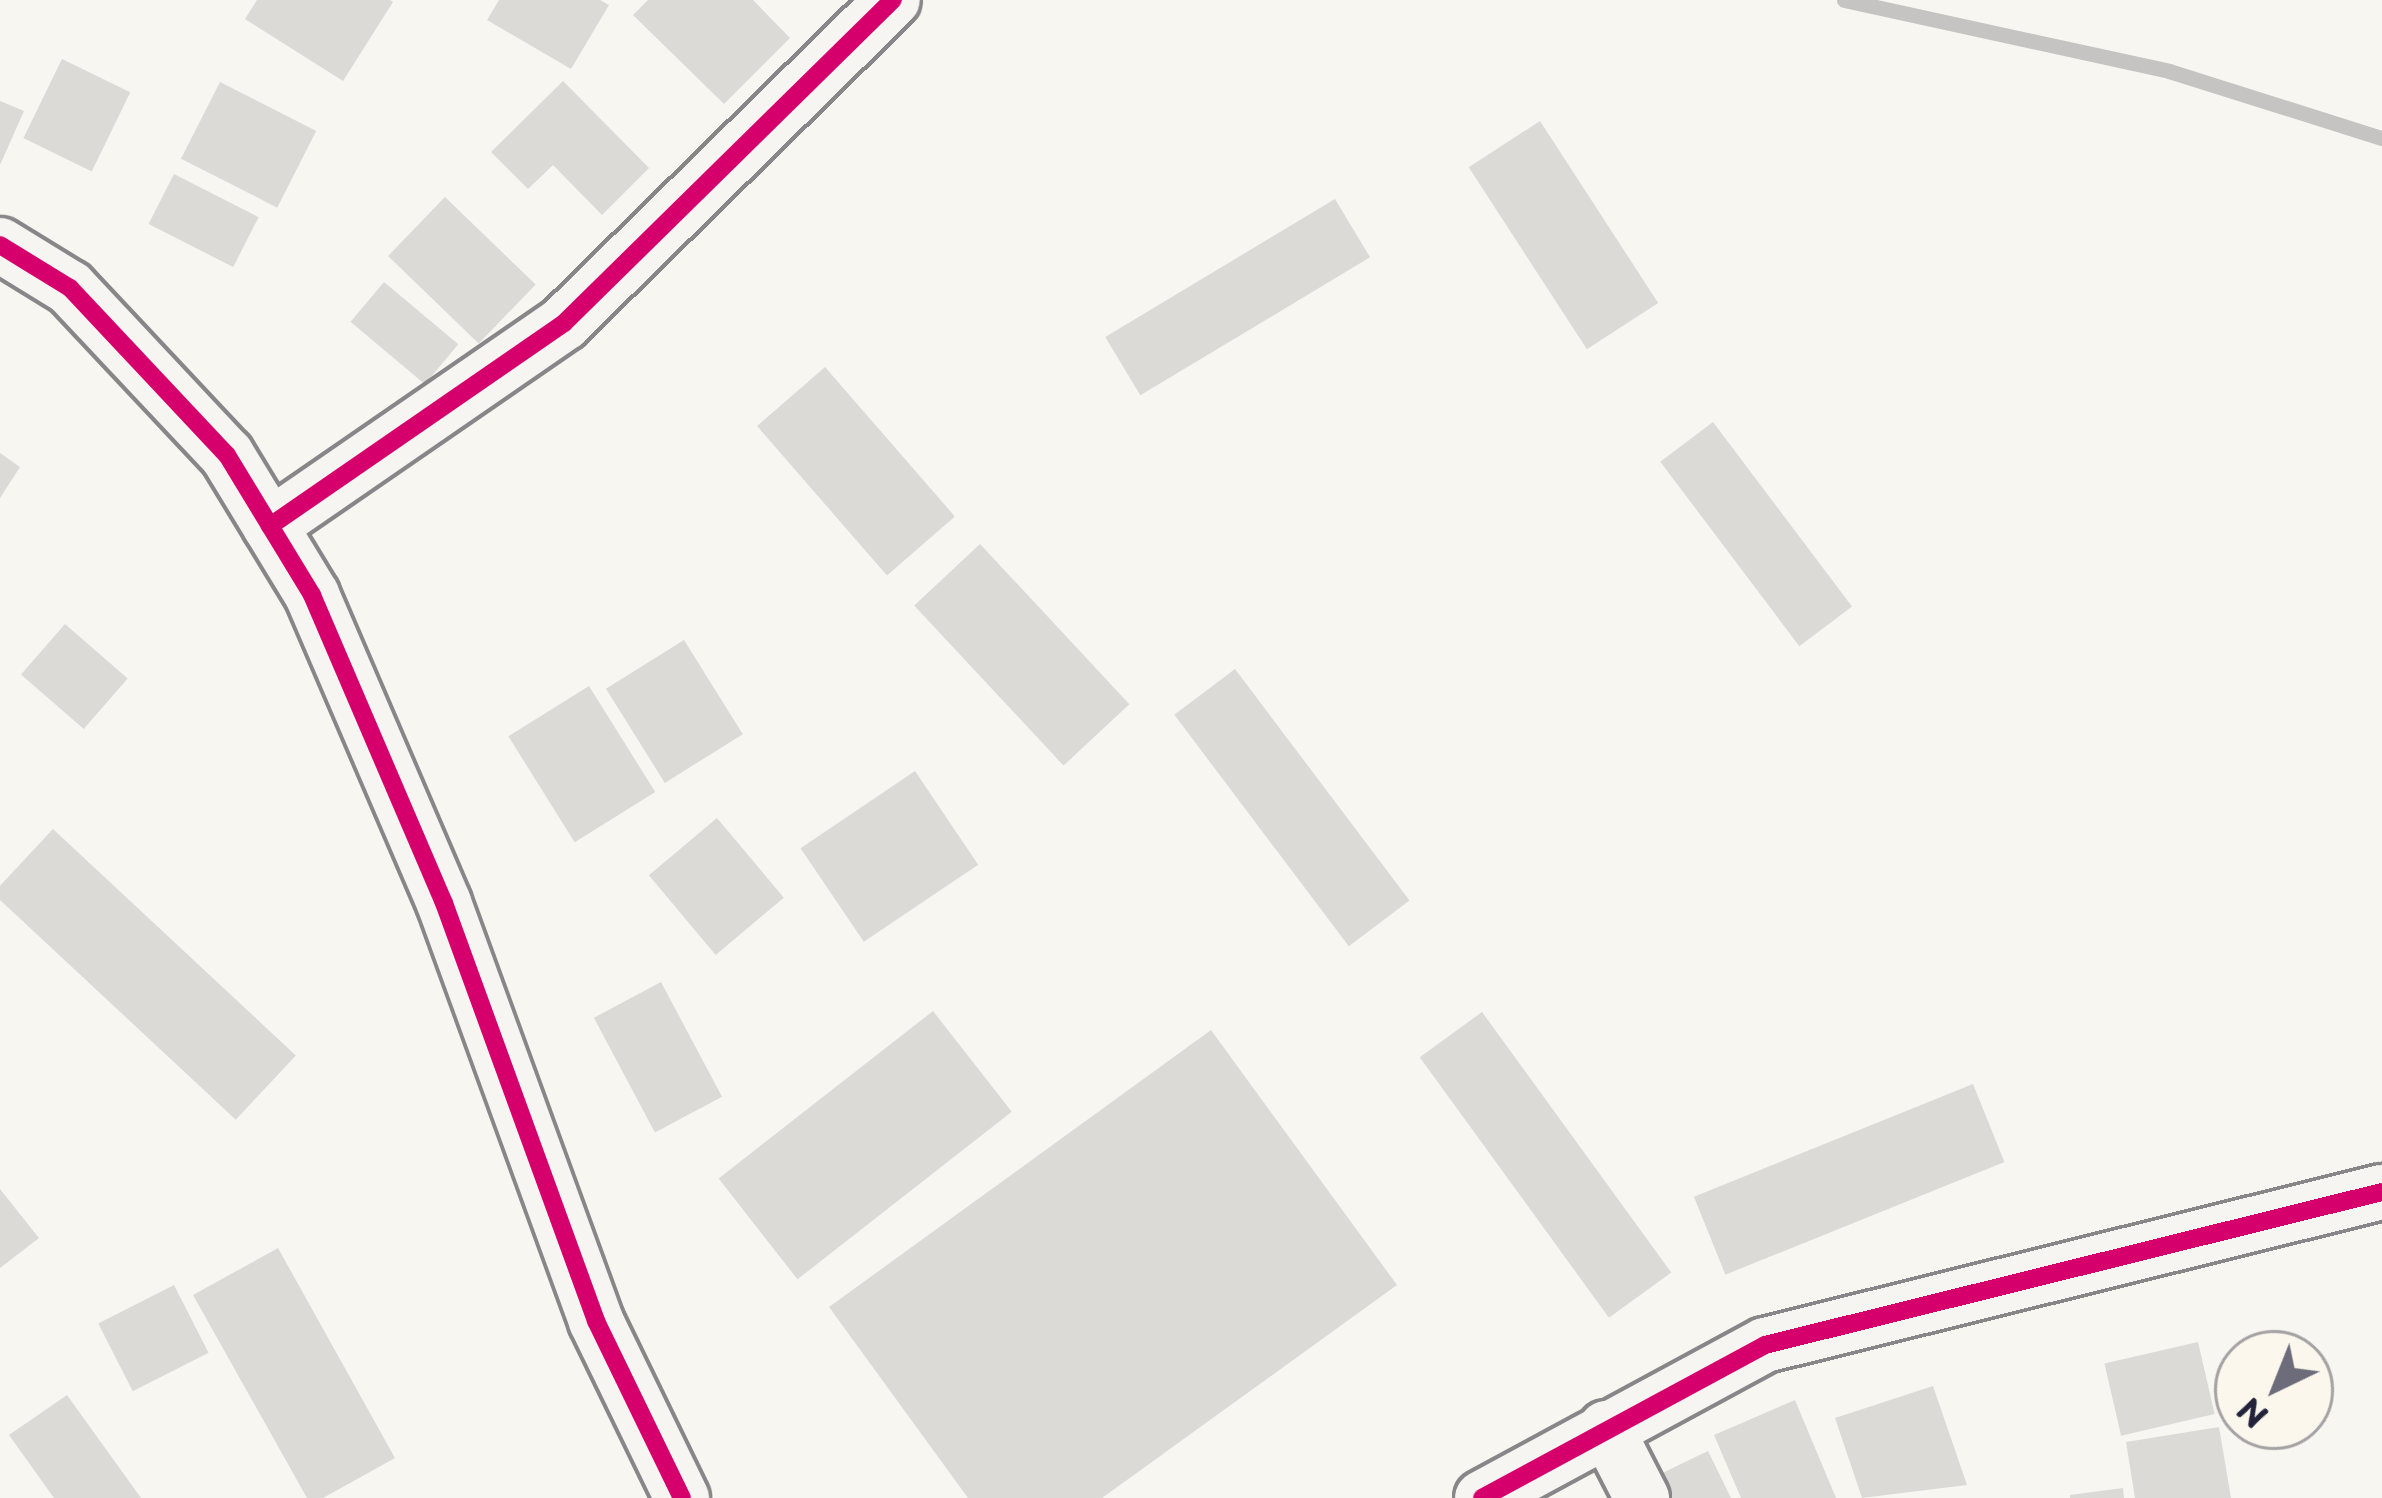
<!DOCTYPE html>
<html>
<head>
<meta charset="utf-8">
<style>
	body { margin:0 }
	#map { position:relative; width:2382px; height:1498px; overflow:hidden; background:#f8f6f0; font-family:"Playpen Sans",sans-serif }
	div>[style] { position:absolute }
	.stream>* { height:15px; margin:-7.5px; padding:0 7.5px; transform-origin:7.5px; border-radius:7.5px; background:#c6c4c3 }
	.building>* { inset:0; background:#dbdad7; transform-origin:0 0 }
	.roads { filter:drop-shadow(3px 0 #878688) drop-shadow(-3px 0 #878688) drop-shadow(0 3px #878688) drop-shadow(0 -3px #878688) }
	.street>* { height:54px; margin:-27px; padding:0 27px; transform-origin:27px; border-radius:27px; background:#f6f5f1 }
	.cycleway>* { height:18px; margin:-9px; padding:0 9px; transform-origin:9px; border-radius:9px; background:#d6006c }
	span { translate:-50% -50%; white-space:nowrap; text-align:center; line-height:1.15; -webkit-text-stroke:9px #fbf7ec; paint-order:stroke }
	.north { position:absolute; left:2214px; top:1330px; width:120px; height:120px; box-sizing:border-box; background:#fbf7ec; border:3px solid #a4a2a5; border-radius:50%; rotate:223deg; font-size:33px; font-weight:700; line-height:48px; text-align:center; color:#22223b }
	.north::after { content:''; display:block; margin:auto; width:42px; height:54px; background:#6d6c7a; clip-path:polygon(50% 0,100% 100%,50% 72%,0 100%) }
</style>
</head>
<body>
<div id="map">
	<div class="stream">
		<i style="left:1844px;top:0;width:333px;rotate:12.3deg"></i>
		<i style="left:2169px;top:71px;width:223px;rotate:17.5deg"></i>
	</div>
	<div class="building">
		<i style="clip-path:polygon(257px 0,390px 0,393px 2px,343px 81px,245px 19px)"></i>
		<i style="clip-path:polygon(499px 0,600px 0,609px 5px,571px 69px,487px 20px)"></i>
		<i style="clip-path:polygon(648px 0,753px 0,790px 38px,724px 104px,633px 15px)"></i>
		<i style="left:62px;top:59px;width:76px;height:88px;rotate:26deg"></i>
		<i style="clip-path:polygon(563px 81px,649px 168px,602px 215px,553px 165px,528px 189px,491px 152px)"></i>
		<i style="left:220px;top:82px;width:108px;height:86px;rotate:27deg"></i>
		<i style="clip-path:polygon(0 101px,24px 111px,0 165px)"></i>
		<i style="left:1540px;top:121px;width:217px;height:85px;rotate:57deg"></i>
		<i style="left:174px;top:174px;width:95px;height:56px;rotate:27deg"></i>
		<i style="left:445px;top:197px;width:126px;height:82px;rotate:44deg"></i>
		<i style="left:1335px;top:199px;width:68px;height:268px;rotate:59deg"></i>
		<i style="left:384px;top:282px;width:97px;height:52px;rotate:40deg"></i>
		<i style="left:825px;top:367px;width:198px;height:90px;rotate:49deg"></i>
		<i style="left:1713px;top:422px;width:231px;height:66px;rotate:53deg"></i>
		<i style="clip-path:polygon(0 453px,20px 467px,0 498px)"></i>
		<i style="left:980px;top:544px;width:219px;height:90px;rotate:47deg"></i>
		<i style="left:65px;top:624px;width:83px;height:67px;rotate:41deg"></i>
		<i style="left:684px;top:640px;width:111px;height:92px;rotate:58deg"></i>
		<i style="left:1235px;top:669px;width:290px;height:76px;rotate:53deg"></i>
		<i style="left:589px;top:686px;width:125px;height:95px;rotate:58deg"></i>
		<i style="left:915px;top:771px;width:113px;height:138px;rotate:56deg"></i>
		<i style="left:717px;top:818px;width:104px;height:89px;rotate:50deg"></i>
		<i style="left:53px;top:829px;width:332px;height:88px;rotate:43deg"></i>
		<i style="left:661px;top:982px;width:130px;height:76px;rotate:62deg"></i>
		<i style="left:933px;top:1011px;width:128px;height:272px;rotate:52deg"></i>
		<i style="left:1482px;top:1012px;width:322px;height:77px;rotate:54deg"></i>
		<i style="clip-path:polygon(1211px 1030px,1397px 1285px,1102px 1498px,968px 1498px,829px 1307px)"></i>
		<i style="left:1973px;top:1084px;width:84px;height:301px;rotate:68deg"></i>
		<i style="clip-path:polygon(0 1189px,39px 1238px,0 1268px)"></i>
		<i style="clip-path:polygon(278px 1248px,395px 1458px,323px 1498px,307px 1498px,193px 1295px)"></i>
		<i style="left:174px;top:1285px;width:76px;height:85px;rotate:63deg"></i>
		<i style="left:2198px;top:1342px;width:74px;height:96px;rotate:77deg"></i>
		<i style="clip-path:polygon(1933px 1386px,1967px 1485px,1862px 1498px,1835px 1418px)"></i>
		<i style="clip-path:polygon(67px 1395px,141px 1498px,54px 1498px,9px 1435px)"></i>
		<i style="clip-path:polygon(1795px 1400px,1836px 1498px,1741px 1498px,1714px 1435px)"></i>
		<i style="clip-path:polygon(2219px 1427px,2231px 1498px,2135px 1498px,2126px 1442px)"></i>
		<i style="clip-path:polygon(1708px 1451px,1731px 1498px,1662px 1498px,1652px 1478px)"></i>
		<i style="clip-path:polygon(2123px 1488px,2124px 1498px,2070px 1498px,2070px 1495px)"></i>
	</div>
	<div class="roads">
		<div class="street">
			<i style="left:0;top:245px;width:82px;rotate:31.6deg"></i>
			<i style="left:70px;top:288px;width:229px;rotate:46.8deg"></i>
			<i style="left:227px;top:455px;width:164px;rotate:58.7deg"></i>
			<i style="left:312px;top:595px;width:335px;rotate:66.8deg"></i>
			<i style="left:444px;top:903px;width:445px;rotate:70deg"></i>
			<i style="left:596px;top:1321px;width:197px;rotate:64.1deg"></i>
			<i style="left:270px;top:526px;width:357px;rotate:-34.6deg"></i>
			<i style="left:564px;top:323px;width:461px;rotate:-44.5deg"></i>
			<i style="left:1606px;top:1428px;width:79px;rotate:62.8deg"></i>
			<i style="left:1482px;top:1498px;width:322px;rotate:-28.4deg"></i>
			<i style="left:1765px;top:1345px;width:636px;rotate:-13.93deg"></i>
		</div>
	</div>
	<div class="cycleway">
		<i style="left:0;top:245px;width:82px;rotate:31.6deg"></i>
		<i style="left:70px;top:288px;width:229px;rotate:46.8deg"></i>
		<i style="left:227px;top:455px;width:164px;rotate:58.7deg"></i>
		<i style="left:312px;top:595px;width:335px;rotate:66.8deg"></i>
		<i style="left:444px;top:903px;width:445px;rotate:70deg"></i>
		<i style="left:596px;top:1321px;width:197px;rotate:64.1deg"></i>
		<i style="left:270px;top:526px;width:357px;rotate:-34.6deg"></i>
		<i style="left:564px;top:323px;width:461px;rotate:-44.5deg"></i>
		<i style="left:1482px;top:1498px;width:322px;rotate:-28.4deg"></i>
		<i style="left:1765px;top:1345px;width:636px;rotate:-13.93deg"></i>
	</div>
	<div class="north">N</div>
</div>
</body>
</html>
